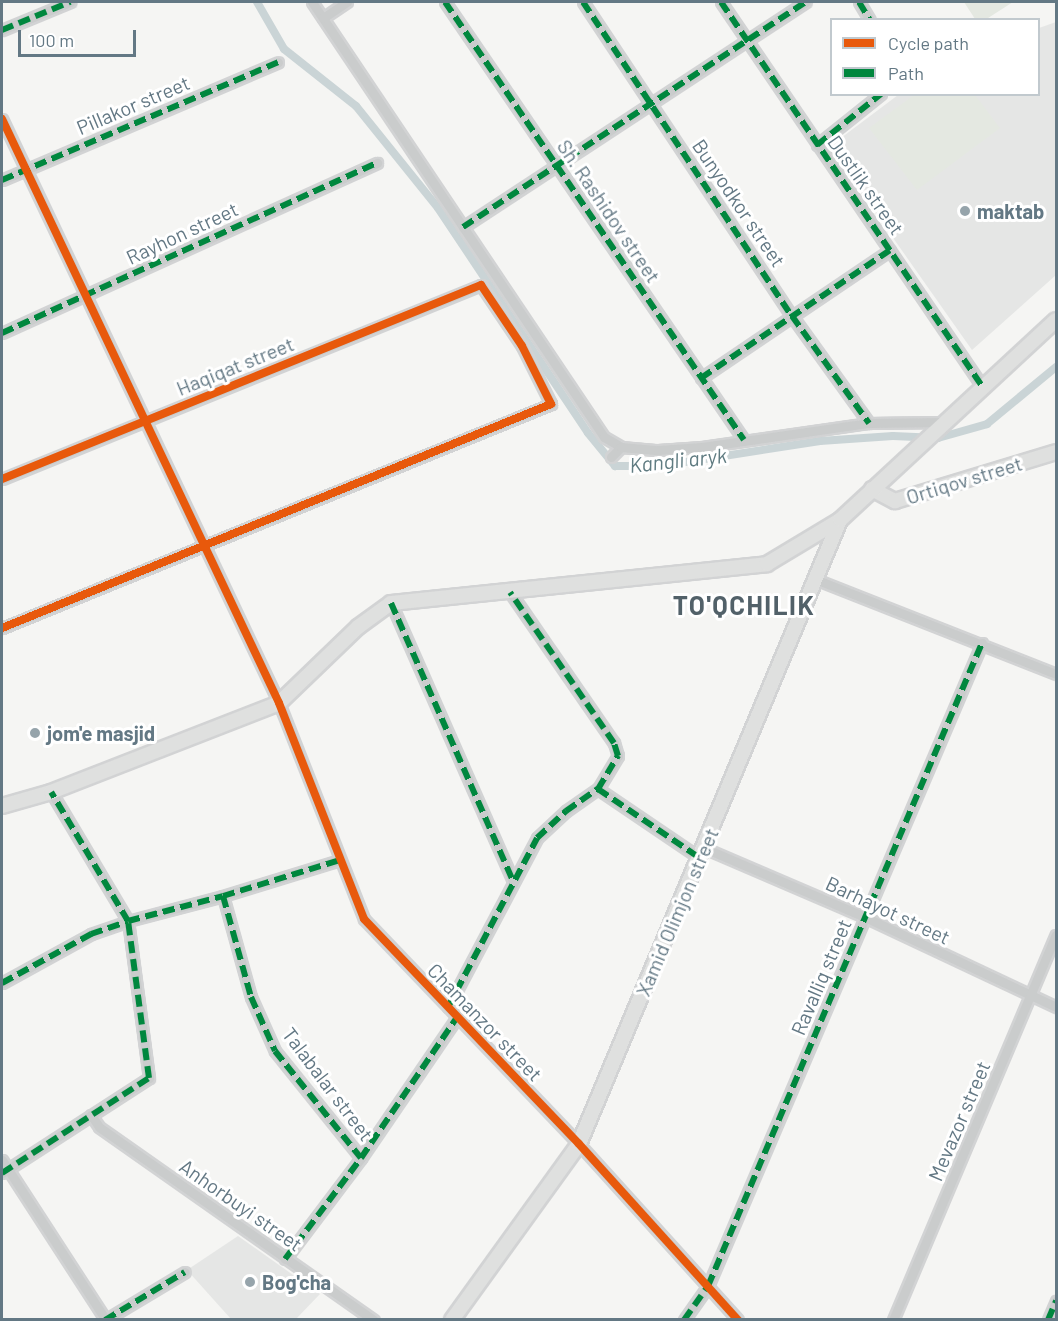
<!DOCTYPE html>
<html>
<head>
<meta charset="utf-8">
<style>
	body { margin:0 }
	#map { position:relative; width:1058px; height:1321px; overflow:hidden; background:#f5f5f3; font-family:Barlow,sans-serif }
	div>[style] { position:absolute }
	.built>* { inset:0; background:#e5e6e5 }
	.green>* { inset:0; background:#e4e8e1 }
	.canal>* { height:8px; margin:-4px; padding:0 4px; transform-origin:4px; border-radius:4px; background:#cad4d6 }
	.roads { filter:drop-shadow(2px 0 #d2d3d4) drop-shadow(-2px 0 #d2d3d4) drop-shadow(0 2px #d2d3d4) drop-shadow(0 -2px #d2d3d4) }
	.street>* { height:9px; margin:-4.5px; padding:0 4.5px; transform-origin:4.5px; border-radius:4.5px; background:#cacccc }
	.secondary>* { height:14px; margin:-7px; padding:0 7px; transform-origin:7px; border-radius:7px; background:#dfe0df }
	.quiet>* { height:6px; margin-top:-3px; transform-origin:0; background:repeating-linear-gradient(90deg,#00873e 0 12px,transparent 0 18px) }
	.cycleway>* { height:8px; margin:-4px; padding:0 4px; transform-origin:4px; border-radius:4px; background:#e8590c }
	.dots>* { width:16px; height:16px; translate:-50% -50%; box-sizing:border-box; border:3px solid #fff; border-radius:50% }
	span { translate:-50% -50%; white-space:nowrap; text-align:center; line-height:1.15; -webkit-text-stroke:6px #fff; paint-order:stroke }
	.street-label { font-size:20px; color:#637884 }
	.poi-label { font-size:20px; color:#637884; font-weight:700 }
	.left { translate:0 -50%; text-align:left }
	.water-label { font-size:21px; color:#5f7b81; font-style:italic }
	.district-label { font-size:26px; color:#526169; font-weight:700; letter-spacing:1.5px }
	.frame { position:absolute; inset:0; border:3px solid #637884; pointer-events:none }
	.legend { position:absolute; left:830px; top:18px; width:210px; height:78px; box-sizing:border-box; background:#fff; border:2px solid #c1c9ce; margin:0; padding:8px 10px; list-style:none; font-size:18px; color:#637884 }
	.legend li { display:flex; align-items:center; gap:12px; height:30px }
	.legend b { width:30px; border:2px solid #c1c9ce }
	.scale { position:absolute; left:18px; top:30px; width:118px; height:27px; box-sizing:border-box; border:3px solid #637884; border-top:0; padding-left:8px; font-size:18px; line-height:21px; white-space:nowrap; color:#637884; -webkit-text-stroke:4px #fff; paint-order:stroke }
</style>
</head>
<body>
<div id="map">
	<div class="built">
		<i style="clip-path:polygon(1056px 22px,1056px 275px,972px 350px,829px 147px,898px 95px,1038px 94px,1039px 28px)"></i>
		<i style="clip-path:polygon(238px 1236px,320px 1294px,296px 1319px,231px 1319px,187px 1270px)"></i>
	</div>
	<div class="green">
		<i style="clip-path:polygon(964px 2px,1013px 2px,985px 20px,975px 19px)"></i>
		<i style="clip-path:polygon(975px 95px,1000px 128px,917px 190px,869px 128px,914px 95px)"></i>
	</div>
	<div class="canal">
		<i style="left:257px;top:2px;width:54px;rotate:60.1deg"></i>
		<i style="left:284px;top:49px;width:92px;rotate:38.4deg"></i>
		<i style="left:356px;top:106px;width:131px;rotate:51.2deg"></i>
		<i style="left:438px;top:208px;width:270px;rotate:56.3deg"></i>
		<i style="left:588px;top:433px;width:43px;rotate:50.7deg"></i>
		<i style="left:615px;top:466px;width:45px"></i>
		<i style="left:660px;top:466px;width:162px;rotate:-8.9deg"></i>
		<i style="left:820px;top:441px;width:73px;rotate:-3.9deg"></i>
		<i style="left:893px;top:436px;width:45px;rotate:2.5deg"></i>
		<i style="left:938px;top:438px;width:51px;rotate:-15.9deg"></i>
		<i style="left:987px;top:424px;width:89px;rotate:-39.6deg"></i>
	</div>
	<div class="roads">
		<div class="street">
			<i style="left:312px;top:2px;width:524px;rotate:56.13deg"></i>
			<i style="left:604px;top:437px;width:20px;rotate:30deg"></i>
			<i style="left:445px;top:2px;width:530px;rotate:55.68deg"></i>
			<i style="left:583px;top:2px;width:377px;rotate:56.4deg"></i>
			<i style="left:792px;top:316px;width:132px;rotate:54.3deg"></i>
			<i style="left:721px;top:2px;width:467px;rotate:55.8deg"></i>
			<i style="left:859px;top:2px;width:21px;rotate:59deg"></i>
			<i style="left:323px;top:18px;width:29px;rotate:-34deg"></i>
			<i style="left:2px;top:30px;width:74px;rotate:-22.4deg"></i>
			<i style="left:2px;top:119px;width:646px;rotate:64.62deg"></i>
			<i style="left:279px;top:703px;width:232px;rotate:68.5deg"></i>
			<i style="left:364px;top:919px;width:311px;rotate:46.3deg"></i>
			<i style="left:579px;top:1144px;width:237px;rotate:47.9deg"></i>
			<i style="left:817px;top:145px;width:82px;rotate:-38.6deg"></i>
			<i style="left:2px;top:180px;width:300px;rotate:-23.1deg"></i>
			<i style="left:463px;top:227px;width:410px;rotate:-33.3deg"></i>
			<i style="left:2px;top:333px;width:412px;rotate:-24.4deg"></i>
			<i style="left:701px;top:378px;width:228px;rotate:-34.1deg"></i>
			<i style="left:611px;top:457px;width:14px;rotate:-45deg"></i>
			<i style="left:621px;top:447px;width:37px;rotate:5deg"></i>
			<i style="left:658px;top:450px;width:44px;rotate:-3.9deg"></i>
			<i style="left:702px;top:447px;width:169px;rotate:-8.2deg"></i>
			<i style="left:869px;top:423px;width:76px;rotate:-0.8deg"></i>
			<i style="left:2px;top:479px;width:517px;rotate:-22.05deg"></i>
			<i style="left:481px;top:285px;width:73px;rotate:56.1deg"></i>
			<i style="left:522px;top:346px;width:65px;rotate:63.4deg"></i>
			<i style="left:551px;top:404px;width:593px;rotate:157.8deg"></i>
			<i style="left:815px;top:579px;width:259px;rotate:21.5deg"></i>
			<i style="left:391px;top:603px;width:304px;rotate:66.3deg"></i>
			<i style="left:598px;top:789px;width:123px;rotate:34.1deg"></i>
			<i style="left:704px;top:848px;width:177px;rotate:23.2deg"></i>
			<i style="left:867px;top:918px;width:209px;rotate:25.2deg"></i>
			<i style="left:223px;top:896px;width:105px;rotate:74.5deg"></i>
			<i style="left:251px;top:997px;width:59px;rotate:66deg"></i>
			<i style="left:275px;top:1051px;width:137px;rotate:51.2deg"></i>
			<i style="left:2px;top:983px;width:102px;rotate:-28.8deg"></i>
			<i style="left:91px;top:934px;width:39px;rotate:-19deg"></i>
			<i style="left:128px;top:921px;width:98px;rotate:-14.7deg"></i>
			<i style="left:223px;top:896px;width:122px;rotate:-17.1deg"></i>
			<i style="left:448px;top:1007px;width:191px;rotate:-62.2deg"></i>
			<i style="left:537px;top:838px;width:40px;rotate:-43deg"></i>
			<i style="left:566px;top:811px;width:39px;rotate:-35deg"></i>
			<i style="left:598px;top:789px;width:39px;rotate:-59deg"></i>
			<i style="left:618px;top:756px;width:14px;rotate:-107deg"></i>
			<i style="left:614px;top:743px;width:183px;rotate:-124.6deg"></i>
			<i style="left:91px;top:1115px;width:14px;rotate:56deg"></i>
			<i style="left:99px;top:1127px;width:336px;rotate:35.1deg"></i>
			<i style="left:2px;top:1160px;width:191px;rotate:57deg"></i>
			<i style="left:2px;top:1173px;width:175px;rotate:-32.9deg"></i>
			<i style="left:149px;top:1078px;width:158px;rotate:-97.6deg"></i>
			<i style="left:128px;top:921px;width:150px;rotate:-120.8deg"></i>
			<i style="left:285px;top:1259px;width:126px;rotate:-53deg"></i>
			<i style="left:361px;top:1158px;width:172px;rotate:-55.7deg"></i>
			<i style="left:105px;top:1320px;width:93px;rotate:-31deg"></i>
			<i style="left:684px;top:1320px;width:42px;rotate:-54.8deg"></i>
			<i style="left:708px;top:1286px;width:699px;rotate:-66.92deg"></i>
			<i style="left:893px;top:1320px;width:418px;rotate:-67.1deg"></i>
			<i style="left:1048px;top:1320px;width:21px;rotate:-67deg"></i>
		</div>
		<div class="secondary">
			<i style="left:872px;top:489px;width:26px;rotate:28deg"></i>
			<i style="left:895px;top:501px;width:168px;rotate:-16.9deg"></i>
			<i style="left:2px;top:806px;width:51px;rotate:-15.9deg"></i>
			<i style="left:51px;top:792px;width:245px;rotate:-21.3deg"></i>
			<i style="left:279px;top:703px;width:110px;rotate:-43.9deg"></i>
			<i style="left:358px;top:627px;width:41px;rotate:-36deg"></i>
			<i style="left:391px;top:603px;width:378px;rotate:-5.9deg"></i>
			<i style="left:767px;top:564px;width:85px;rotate:-31.1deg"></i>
			<i style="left:452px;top:1320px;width:217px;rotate:-54.2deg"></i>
			<i style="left:579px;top:1144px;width:676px;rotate:-67.3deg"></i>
			<i style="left:840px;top:520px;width:294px;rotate:-42.8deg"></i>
		</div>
	</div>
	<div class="quiet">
		<i style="left:445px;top:2px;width:530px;rotate:55.68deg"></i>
		<i style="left:583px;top:2px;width:377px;rotate:56.4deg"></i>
		<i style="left:792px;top:316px;width:132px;rotate:54.3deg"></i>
		<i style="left:721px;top:2px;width:467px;rotate:55.8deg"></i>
		<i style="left:859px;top:2px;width:21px;rotate:59deg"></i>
		<i style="left:2px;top:30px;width:74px;rotate:-22.4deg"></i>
		<i style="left:817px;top:145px;width:82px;rotate:-38.6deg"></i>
		<i style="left:2px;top:180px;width:300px;rotate:-23.1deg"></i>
		<i style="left:463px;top:227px;width:410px;rotate:-33.3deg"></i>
		<i style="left:2px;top:333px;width:412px;rotate:-24.4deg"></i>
		<i style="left:701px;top:378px;width:228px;rotate:-34.1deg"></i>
		<i style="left:391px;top:603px;width:304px;rotate:66.3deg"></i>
		<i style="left:598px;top:789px;width:123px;rotate:34.1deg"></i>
		<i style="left:223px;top:896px;width:105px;rotate:74.5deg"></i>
		<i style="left:251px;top:997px;width:59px;rotate:66deg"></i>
		<i style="left:275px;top:1051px;width:137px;rotate:51.2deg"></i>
		<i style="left:2px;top:983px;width:102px;rotate:-28.8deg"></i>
		<i style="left:91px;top:934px;width:39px;rotate:-19deg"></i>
		<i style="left:128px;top:921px;width:98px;rotate:-14.7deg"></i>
		<i style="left:223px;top:896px;width:122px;rotate:-17.1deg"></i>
		<i style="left:448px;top:1007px;width:191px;rotate:-62.2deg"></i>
		<i style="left:537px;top:838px;width:40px;rotate:-43deg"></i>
		<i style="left:566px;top:811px;width:39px;rotate:-35deg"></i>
		<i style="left:598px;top:789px;width:39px;rotate:-59deg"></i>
		<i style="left:618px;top:756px;width:14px;rotate:-107deg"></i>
		<i style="left:614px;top:743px;width:183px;rotate:-124.6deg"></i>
		<i style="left:2px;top:1173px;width:175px;rotate:-32.9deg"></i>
		<i style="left:149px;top:1078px;width:158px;rotate:-97.6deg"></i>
		<i style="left:128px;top:921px;width:150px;rotate:-120.8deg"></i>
		<i style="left:285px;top:1259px;width:126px;rotate:-53deg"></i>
		<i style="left:361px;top:1158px;width:172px;rotate:-55.7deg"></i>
		<i style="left:105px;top:1320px;width:93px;rotate:-31deg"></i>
		<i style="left:684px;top:1320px;width:42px;rotate:-54.8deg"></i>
		<i style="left:708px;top:1286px;width:699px;rotate:-66.92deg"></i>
		<i style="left:1048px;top:1320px;width:21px;rotate:-67deg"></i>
	</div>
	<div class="cycleway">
		<i style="left:2px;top:119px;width:646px;rotate:64.62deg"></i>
		<i style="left:279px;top:703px;width:232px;rotate:68.5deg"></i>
		<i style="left:364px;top:919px;width:311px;rotate:46.3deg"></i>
		<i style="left:579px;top:1144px;width:237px;rotate:47.9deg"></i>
		<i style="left:2px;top:479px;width:517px;rotate:-22.05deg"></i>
		<i style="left:481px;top:285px;width:73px;rotate:56.1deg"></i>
		<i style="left:522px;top:346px;width:65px;rotate:63.4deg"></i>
		<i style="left:551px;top:404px;width:593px;rotate:157.8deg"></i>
	</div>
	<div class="dots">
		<i style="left:965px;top:211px;background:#96a4ab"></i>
		<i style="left:35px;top:733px;background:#96a4ab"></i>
		<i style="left:250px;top:1282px;background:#96a4ab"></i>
	</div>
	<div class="street-label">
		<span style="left:133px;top:105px;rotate:-23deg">Pillakor street</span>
		<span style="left:866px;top:185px;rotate:55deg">Dustlik street</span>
		<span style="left:739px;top:203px;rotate:56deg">Bunyodkor street</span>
		<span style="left:609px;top:211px;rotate:56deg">Sh. Rashidov street</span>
		<span style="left:182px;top:233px;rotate:-25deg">Rayhon street</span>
		<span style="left:235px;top:366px;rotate:-22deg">Haqiqat street</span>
		<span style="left:964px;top:480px;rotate:-17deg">Ortiqov street</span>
		<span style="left:888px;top:910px;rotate:25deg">Barhayot street</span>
		<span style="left:677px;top:912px;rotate:-67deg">Xamid Olimjon street</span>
		<span style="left:821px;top:977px;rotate:-67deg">Ravalliq street</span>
		<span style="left:485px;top:1022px;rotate:46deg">Chamanzor street</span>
		<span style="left:328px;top:1084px;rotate:53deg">Talabalar street</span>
		<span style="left:959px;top:1121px;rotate:-67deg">Mevazor street</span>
		<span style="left:241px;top:1205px;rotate:35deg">Anhorbuyi street</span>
	</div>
	<div class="poi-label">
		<span class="left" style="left:977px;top:211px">maktab</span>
		<span class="left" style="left:47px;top:733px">jom'e masjid</span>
		<span class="left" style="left:262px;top:1282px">Bog'cha</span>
	</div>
	<div class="water-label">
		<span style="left:678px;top:460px;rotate:-6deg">Kangli aryk</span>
	</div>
	<div class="district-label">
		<span style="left:744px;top:605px">TO'QCHILIK</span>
	</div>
	<div class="frame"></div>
	<ul class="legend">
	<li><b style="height:8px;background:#e8590c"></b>Cycle path</li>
	<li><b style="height:8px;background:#00873e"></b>Path</li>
	</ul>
	<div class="scale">100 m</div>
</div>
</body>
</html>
